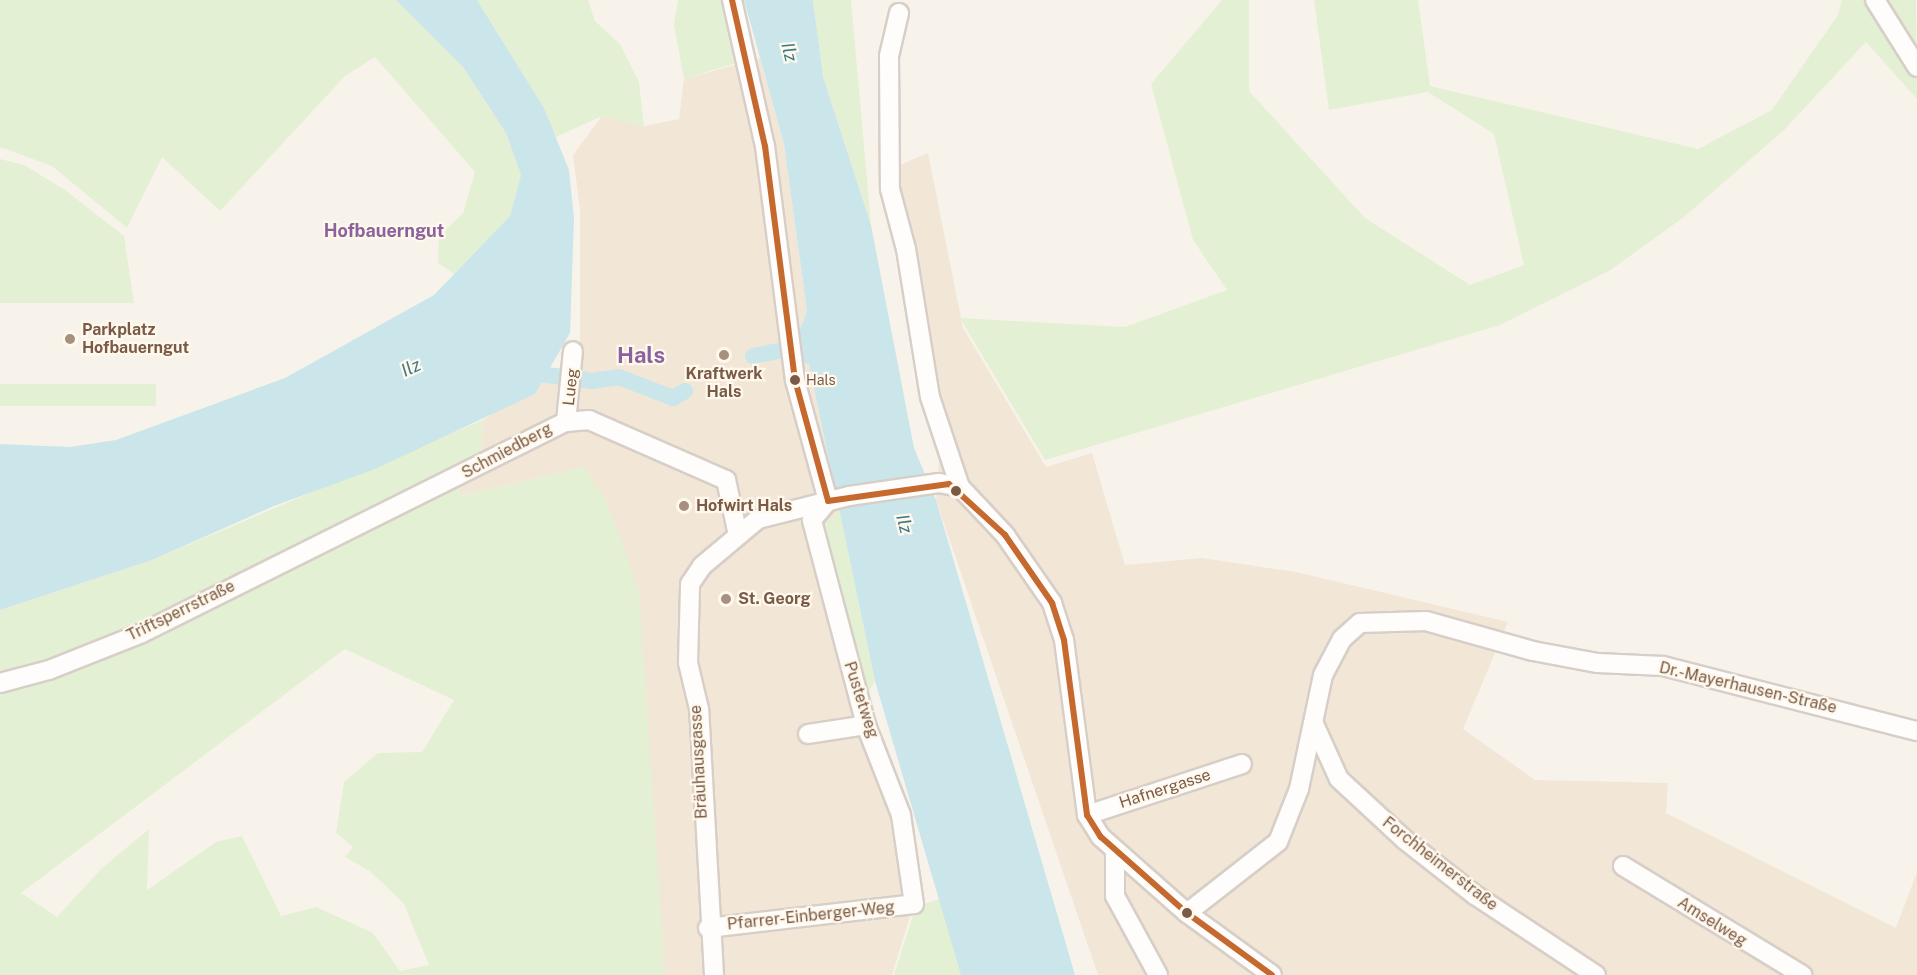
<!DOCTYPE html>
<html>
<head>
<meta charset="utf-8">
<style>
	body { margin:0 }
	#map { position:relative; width:1917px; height:975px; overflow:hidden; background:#f8f3ea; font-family:"Public Sans",sans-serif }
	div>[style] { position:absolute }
	.residential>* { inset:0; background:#f2e6d7 }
	.green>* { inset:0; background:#e3f0d3; transform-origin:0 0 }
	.water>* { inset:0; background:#cae6ea }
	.canal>* { height:16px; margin:-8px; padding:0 8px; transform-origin:8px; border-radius:8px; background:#cae6ea }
	.roads { filter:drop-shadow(2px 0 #d7cfc7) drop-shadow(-2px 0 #d7cfc7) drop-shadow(0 2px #d7cfc7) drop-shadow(0 -2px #d7cfc7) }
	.minor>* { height:18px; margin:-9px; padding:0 9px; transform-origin:9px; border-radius:9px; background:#fefdfc }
	.bus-1>* { height:6px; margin:-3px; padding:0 3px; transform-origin:3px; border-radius:3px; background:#c6692e }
	.dots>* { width:16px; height:16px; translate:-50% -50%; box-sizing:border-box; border:3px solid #fff8ec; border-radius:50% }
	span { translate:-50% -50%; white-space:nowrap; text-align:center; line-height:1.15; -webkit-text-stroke:4.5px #fff8ec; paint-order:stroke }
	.bus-label { font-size:14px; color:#7a5a47 }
	.left { translate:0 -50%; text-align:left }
	.poi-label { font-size:16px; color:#7a5a47; font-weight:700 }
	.street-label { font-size:16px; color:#7a5a47 }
	.water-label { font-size:18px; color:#3b7987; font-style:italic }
	.neighbourhood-label { font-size:18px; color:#8b629e; font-weight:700 }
	.district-label { font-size:22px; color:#8b629e; font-weight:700 }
</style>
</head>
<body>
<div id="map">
	<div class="residential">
		<i style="clip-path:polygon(760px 58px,784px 144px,807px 311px,801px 327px,789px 332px,809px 364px,840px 512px,823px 524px,866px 725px,914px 904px,892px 975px,662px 975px,584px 467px,461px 496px,453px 468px,481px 455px,483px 420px,512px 401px,535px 394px,541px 381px,580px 352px,580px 209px,573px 155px,602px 116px,644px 126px,679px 119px,684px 79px)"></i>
		<i style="clip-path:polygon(928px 153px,963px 328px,1046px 467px,1092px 453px,1125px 565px,1202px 558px,1296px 572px,1508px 622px,1463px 729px,1535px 780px,1668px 783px,1666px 813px,1896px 928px,1917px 872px,1917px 975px,1098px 975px,936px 500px,941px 432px,886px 171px)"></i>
	</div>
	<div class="green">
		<i style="clip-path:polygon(0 0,396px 0,463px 67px,506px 133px,521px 175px,510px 216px,454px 274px,438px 263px,439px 236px,463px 213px,475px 172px,375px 57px,345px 76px,220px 211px,162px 157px,127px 228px,52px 166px,0 147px)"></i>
		<i style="clip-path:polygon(477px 0,588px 0,595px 21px,620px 44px,639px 82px,644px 126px,602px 116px,554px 138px,544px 108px)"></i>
		<i style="clip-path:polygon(678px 0,721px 0,742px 61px,684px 79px,674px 25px)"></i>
		<i style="clip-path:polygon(813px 0,851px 0,871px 225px,823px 77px)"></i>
		<i style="clip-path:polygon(1222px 0,1249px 0,1249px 91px,1365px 218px,1470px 285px,1524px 265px,1494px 134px,1428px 92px,1329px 110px,1314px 0,1418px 0,1430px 86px,1698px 149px,1772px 110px,1838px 15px,1842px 0,1916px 0,1917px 99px,1866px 42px,1784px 130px,1684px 217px,1609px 271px,1500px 325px,1045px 460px,960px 318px,1125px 327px,1227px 290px,1193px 240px,1151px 84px)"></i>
		<i style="clip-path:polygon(0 159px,24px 165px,65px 190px,124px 236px,134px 303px,0 303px)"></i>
		<i style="left:156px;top:384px;width:22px;height:158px;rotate:90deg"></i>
		<i style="clip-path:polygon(evenodd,483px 420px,481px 455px,452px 467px,462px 496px,584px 467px,606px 500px,639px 591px,665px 975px,0 975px,0 610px,152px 560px,483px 420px,345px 649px,454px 700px,422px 752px,378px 753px,344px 782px,336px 833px,353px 847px,345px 857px,370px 871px,404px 904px,429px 965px,400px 971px,373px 933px,316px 907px,281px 916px,242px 836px,216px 842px,147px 890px,149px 829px,101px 869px,57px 917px,21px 893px,345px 649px)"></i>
		<i style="clip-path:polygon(840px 512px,875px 681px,861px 704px,822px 523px)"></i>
		<i style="clip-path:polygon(943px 898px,964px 975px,894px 975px,916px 906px)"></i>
	</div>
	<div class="water">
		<i style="clip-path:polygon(396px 0,477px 0,544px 108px,569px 170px,574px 218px,570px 333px,535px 394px,375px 469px,274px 506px,152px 560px,0 610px,0 444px,70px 447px,116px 440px,285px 378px,434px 295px,510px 216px,521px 175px,506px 133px,463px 67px)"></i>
		<i style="clip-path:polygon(744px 0,813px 0,823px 77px,871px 225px,914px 448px,936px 500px,1075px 975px,961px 975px,875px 681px,809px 364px,793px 360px,788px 332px,801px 327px,807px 311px,784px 144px)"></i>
	</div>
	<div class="canal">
		<i style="left:753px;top:356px;width:52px;rotate:-11.1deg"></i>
		<i style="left:524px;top:372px;width:69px;rotate:7.5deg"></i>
		<i style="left:592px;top:381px;width:27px;rotate:-8deg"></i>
		<i style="left:619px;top:377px;width:58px;rotate:21.3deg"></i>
		<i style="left:673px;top:398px;width:14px;rotate:-30deg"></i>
	</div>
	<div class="roads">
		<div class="minor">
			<i style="left:732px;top:0;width:150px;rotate:77.3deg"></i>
			<i style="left:765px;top:146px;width:236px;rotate:82.7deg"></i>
			<i style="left:795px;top:380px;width:125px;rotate:74.7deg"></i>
			<i style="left:1875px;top:0;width:79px;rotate:57.9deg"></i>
			<i style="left:899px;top:13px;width:44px;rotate:103.1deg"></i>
			<i style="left:889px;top:56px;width:133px;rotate:89.6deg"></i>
			<i style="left:890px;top:189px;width:62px;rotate:75.1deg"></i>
			<i style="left:906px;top:249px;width:150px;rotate:80.8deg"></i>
			<i style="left:930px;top:397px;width:95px;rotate:71.6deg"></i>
			<i style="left:960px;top:487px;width:66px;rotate:46.8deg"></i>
			<i style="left:1005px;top:535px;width:83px;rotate:55.3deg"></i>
			<i style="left:1052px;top:603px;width:39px;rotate:72deg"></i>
			<i style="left:1064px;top:640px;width:177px;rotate:82.5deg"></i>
			<i style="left:1087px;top:815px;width:26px;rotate:58deg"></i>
			<i style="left:1101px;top:837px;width:115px;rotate:41.5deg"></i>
			<i style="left:1187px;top:913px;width:105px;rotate:36.1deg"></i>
			<i style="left:566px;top:422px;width:71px;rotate:-84.4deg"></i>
			<i style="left:0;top:683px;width:51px;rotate:-14.9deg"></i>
			<i style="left:49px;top:670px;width:100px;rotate:-21.7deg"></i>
			<i style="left:142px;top:633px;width:474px;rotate:-26.5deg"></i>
			<i style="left:566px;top:422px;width:23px;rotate:-5deg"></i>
			<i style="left:589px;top:420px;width:150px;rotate:23.7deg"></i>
			<i style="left:726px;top:480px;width:56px;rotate:77.7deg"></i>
			<i style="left:1314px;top:724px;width:60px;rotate:65.6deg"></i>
			<i style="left:1339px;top:779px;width:90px;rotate:42.7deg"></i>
			<i style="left:1405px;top:840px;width:89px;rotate:38.2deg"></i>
			<i style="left:1475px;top:895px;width:145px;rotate:33.5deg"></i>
			<i style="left:808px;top:734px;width:59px;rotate:-8.8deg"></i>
			<i style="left:1087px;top:815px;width:163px;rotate:-18.2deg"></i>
			<i style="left:1115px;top:855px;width:41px;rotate:90deg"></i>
			<i style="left:1115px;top:896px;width:90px;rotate:61.4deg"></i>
			<i style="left:1623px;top:866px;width:210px;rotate:31.3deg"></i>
			<i style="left:1187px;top:913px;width:115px;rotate:-38deg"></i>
			<i style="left:1278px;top:842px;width:57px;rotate:-68.4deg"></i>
			<i style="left:1299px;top:789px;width:116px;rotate:-78.1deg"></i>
			<i style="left:1323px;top:675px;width:41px;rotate:-62.2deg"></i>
			<i style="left:1342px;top:639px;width:24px;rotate:-42deg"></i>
			<i style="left:1360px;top:623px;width:66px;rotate:-1.7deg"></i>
			<i style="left:1426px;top:621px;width:111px;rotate:15.7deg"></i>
			<i style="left:1533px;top:651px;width:66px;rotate:10.5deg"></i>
			<i style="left:1598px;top:663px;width:65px;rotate:2.6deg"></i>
			<i style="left:1663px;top:666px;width:262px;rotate:14.4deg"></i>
			<i style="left:708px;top:928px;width:207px;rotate:-6.6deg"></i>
			<i style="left:914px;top:904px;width:90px;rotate:-98.3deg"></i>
			<i style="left:901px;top:815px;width:97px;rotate:-111.3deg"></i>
			<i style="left:866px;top:725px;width:212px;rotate:-104.8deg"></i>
			<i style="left:812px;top:520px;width:25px;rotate:-50deg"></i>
			<i style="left:714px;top:975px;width:266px;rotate:-93.2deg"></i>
			<i style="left:699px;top:709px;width:47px;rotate:-103.4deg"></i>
			<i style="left:688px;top:663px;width:79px;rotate:-88.5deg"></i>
			<i style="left:690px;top:584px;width:22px;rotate:-56deg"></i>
			<i style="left:702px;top:566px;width:73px;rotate:-40deg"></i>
			<i style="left:758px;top:519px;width:94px;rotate:-14.2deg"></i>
			<i style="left:849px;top:496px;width:91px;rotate:-8.2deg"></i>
			<i style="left:939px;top:483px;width:21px;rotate:11deg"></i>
		</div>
	</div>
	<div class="bus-1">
		<i style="left:732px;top:0;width:150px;rotate:77.3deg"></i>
		<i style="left:765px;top:146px;width:236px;rotate:82.7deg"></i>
		<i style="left:795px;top:380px;width:125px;rotate:74.7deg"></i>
		<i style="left:828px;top:501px;width:122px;rotate:-8deg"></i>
		<i style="left:949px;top:484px;width:76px;rotate:42.3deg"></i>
		<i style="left:1005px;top:535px;width:83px;rotate:55.3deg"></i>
		<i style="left:1052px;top:603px;width:39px;rotate:72deg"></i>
		<i style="left:1064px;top:640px;width:177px;rotate:82.5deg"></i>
		<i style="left:1087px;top:815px;width:26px;rotate:58deg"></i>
		<i style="left:1101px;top:837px;width:115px;rotate:41.5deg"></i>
		<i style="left:1187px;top:913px;width:105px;rotate:36.1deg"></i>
	</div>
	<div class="dots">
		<i style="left:70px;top:339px;background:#a69080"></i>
		<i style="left:724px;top:355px;background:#a69080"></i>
		<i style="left:795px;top:380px;background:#7a5a47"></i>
		<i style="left:956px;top:491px;background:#7a5a47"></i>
		<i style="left:684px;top:506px;background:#a69080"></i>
		<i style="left:726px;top:599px;background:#a69080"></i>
		<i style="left:1187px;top:913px;background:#7a5a47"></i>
	</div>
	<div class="bus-label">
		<span class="left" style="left:806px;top:380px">Hals</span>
	</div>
	<div class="poi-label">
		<span class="left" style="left:82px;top:339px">Parkplatz<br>Hofbauerngut</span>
		<span style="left:724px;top:383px">Kraftwerk<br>Hals</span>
		<span class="left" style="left:696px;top:506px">Hofwirt Hals</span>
		<span class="left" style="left:738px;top:599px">St. Georg</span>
	</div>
	<div class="street-label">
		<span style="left:571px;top:387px;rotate:-84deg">Lueg</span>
		<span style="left:507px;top:451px;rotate:-28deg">Schmiedberg</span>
		<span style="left:181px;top:611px;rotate:-26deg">Triftsperrstraße</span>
		<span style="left:1748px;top:688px;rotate:13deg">Dr.-Mayerhausen-Straße</span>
		<span style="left:861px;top:700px;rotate:72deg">Pustetweg</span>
		<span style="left:699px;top:762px;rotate:-93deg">Bräuhausgasse</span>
		<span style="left:1165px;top:789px;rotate:-18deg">Hafnergasse</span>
		<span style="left:1440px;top:864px;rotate:38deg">Forchheimerstraße</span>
		<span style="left:811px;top:916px;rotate:-6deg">Pfarrer-Einberger-Weg</span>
		<span style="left:1712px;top:922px;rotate:32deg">Amselweg</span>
	</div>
	<div class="water-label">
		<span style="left:789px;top:52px;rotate:76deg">Ilz</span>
		<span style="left:411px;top:368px;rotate:-25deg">Ilz</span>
		<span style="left:904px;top:524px;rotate:75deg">Ilz</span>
	</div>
	<div class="neighbourhood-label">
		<span style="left:384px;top:231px">Hofbauerngut</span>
	</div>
	<div class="district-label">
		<span style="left:641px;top:356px">Hals</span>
	</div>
</div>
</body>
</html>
